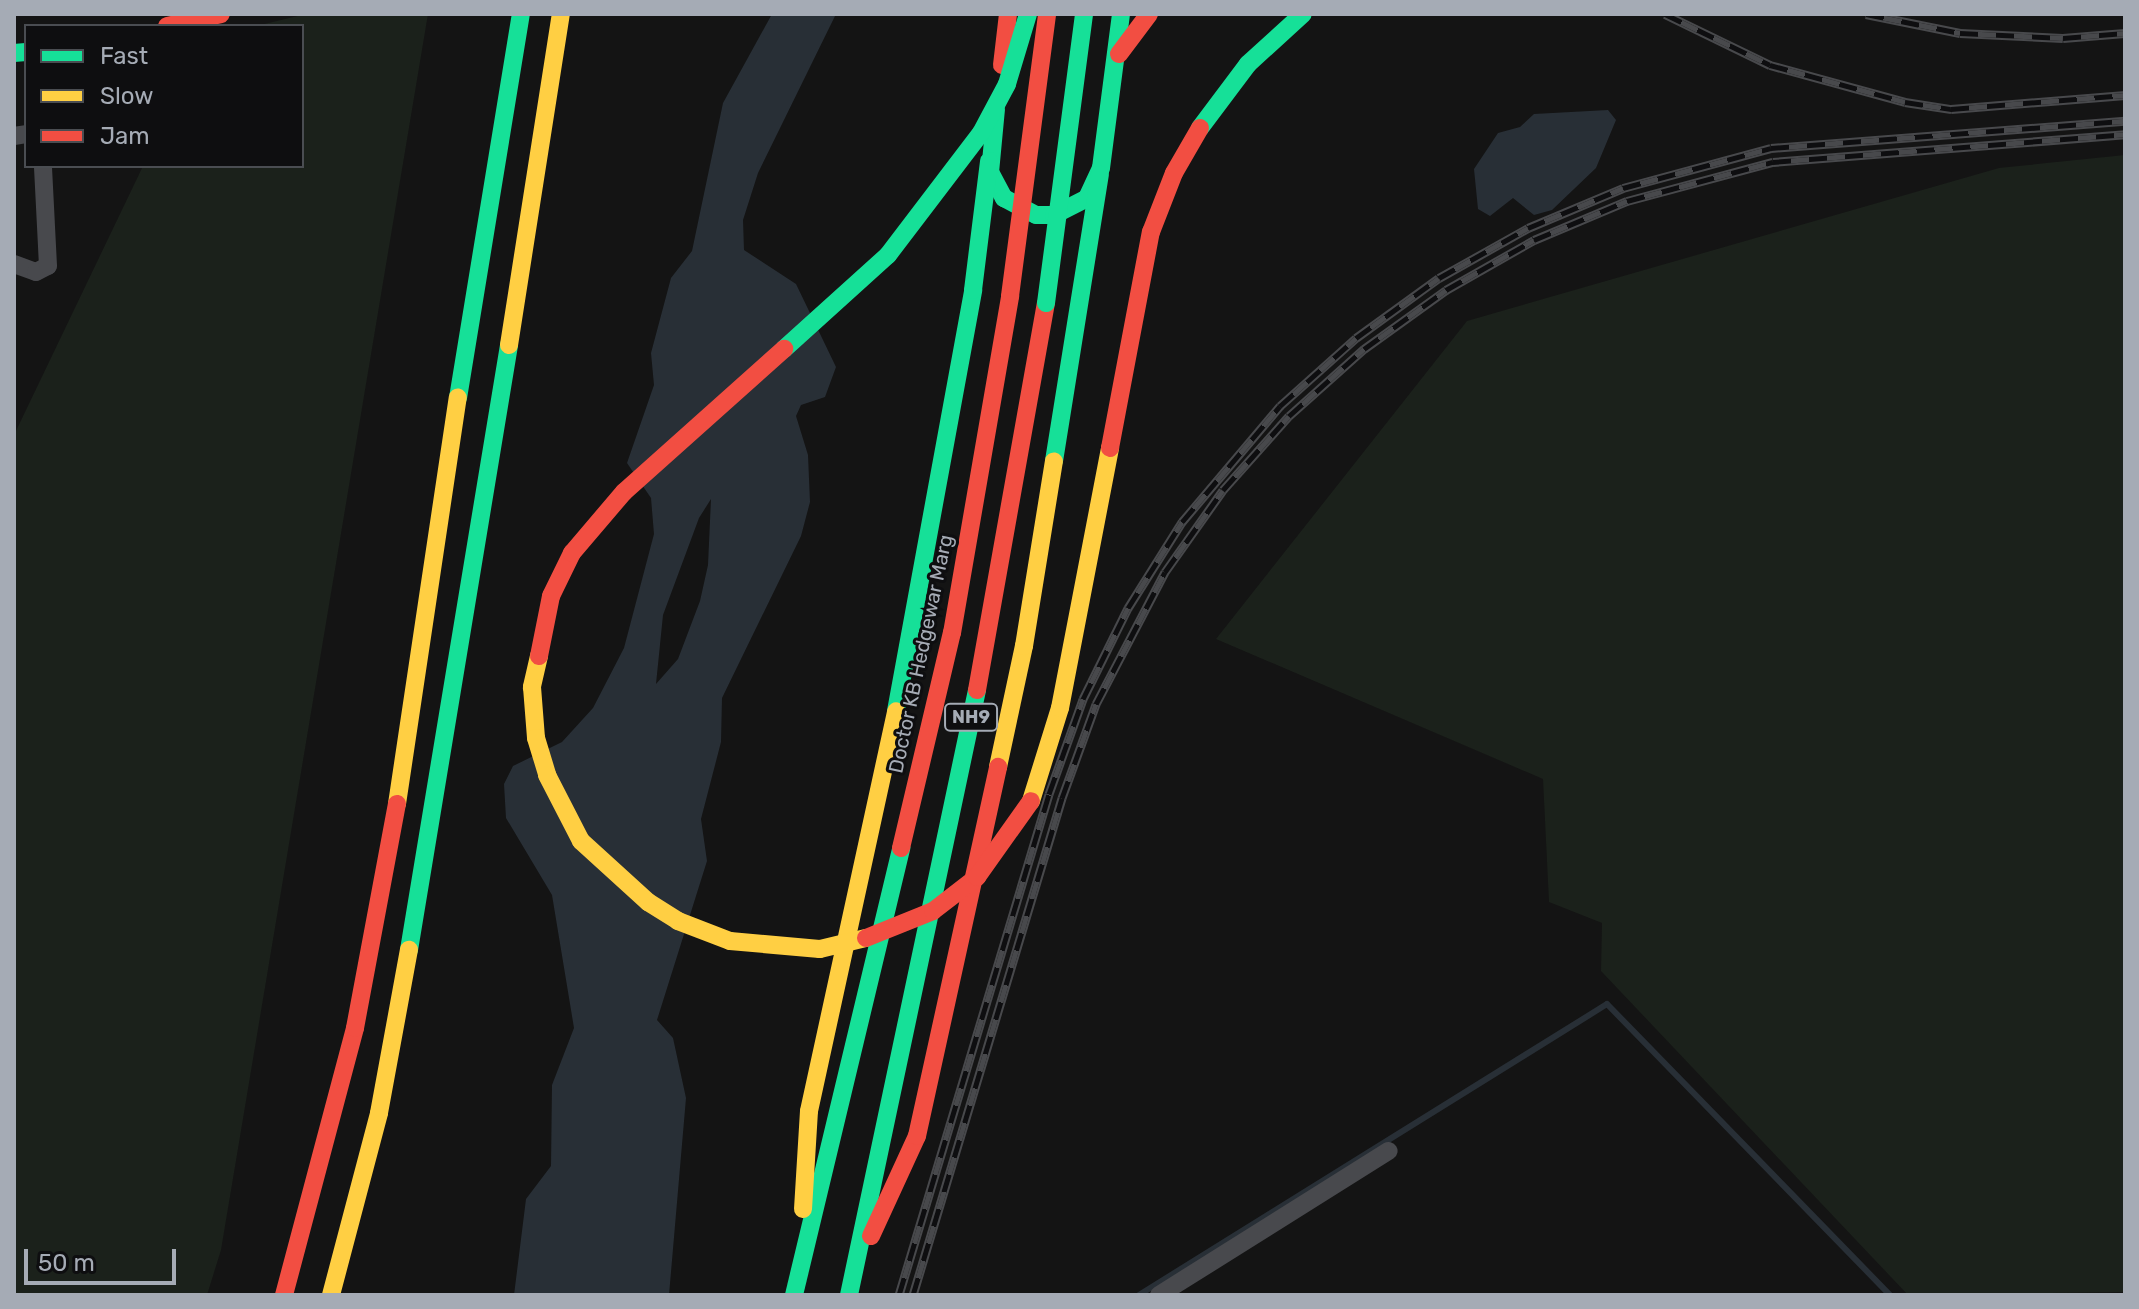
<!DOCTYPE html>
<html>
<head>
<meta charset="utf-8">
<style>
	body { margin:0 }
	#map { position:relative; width:2139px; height:1309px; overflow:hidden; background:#141414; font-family:Rubik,sans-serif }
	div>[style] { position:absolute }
	.green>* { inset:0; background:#1b211b }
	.water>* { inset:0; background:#282f36 }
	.stream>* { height:6px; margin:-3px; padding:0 3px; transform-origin:3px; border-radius:3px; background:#282f36 }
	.street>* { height:18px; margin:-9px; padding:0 9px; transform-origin:9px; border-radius:9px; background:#48494d }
	.fast>* { height:18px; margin:-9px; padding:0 9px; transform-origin:9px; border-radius:9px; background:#16e098 }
	.slow>* { height:18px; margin:-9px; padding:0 9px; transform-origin:9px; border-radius:9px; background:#ffcf43 }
	.jam>* { height:18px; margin:-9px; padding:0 9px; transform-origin:9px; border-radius:9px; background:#f24e42 }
	.rail>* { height:9px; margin-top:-4.5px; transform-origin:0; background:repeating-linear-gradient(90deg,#0e0e10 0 18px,#48494c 0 36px); box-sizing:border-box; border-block:2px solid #48494c }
	.fast-bridge>* { height:18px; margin:-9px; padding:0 9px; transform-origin:9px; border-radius:9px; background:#16e098 }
	.slow-bridge>* { height:18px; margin:-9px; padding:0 9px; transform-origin:9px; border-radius:9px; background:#ffcf43 }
	.jam-bridge>* { height:18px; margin:-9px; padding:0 9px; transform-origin:9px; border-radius:9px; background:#f24e42 }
	span { translate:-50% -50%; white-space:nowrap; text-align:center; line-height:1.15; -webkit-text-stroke:6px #0e0e10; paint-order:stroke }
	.shield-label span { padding:2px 6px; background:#0e0e10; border:2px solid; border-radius:6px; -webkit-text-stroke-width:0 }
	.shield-label { font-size:18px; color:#a5abb5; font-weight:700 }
	.street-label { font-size:20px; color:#a5abb5 }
	.frame { position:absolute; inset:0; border:16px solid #a5abb5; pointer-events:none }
	.legend { position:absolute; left:24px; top:24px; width:280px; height:144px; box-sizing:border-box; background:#0e0e10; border:2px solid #4a4d52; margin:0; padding:10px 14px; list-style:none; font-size:24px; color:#a5abb5 }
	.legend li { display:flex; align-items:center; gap:16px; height:40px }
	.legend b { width:40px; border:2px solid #4a4d52 }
	.scale { position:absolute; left:24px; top:1249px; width:152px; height:36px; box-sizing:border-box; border:4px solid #a5abb5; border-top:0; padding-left:10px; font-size:24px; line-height:28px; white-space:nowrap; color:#a5abb5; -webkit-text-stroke:6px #0e0e10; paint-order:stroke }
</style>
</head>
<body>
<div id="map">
	<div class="green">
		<i style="clip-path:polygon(306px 14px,428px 14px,221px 1250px,207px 1295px,14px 1295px,14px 435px,143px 166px,302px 166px,302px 26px,256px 26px)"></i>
		<i style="clip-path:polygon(2125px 155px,2125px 1292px,1908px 1295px,1601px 971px,1602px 923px,1549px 902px,1543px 779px,1216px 639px,1467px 321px,1999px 168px)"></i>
	</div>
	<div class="water">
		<i style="clip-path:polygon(evenodd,772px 14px,836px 14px,758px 173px,743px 220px,744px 250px,796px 284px,836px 367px,825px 397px,801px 405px,796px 416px,808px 455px,810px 502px,801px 536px,722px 698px,721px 742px,701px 819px,707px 861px,657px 1020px,673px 1038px,686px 1098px,669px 1295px,514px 1295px,526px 1199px,551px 1166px,552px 1085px,574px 1028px,552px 895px,506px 818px,504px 784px,513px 766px,562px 742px,593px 708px,624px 648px,654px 534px,651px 498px,627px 463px,654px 385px,651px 353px,671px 278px,692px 251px,723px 103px,772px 14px,711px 499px,708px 565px,700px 601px,678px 659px,656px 684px,663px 615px,699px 518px,711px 499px)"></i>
		<i style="clip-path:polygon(1608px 110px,1616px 120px,1596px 168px,1552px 210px,1534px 215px,1513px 198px,1490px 216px,1478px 209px,1474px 169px,1498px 133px,1520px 127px,1534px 114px)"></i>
	</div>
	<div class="stream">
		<i style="left:1139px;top:1295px;width:551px;rotate:-31.87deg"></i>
		<i style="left:1607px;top:1004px;width:406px;rotate:45.8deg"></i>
	</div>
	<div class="street">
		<i style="left:14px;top:136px;width:12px;rotate:-9deg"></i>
		<i style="left:14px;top:264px;width:23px;rotate:20deg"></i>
		<i style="left:36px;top:272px;width:13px;rotate:-27deg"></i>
		<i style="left:48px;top:266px;width:100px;rotate:-92.9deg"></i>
		<i style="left:1159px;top:1295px;width:271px;rotate:-32.1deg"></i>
	</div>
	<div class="fast">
		<i style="left:14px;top:53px;width:12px;rotate:-5deg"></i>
		<i style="left:996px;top:109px;width:63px;rotate:95.4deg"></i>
		<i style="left:990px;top:172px;width:30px;rotate:62deg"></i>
		<i style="left:1004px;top:198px;width:36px;rotate:28deg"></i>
		<i style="left:1036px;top:215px;width:18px"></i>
		<i style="left:1054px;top:215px;width:37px;rotate:-27deg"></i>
		<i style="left:1087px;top:198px;width:33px;rotate:-65deg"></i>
		<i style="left:1101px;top:168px;width:155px;rotate:-82.6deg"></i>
		<i style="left:1200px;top:128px;width:80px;rotate:-53.1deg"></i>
		<i style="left:1248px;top:64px;width:74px;rotate:-42.3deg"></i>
		<i style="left:458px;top:398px;width:389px;rotate:-80.7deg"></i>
		<i style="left:1054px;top:461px;width:290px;rotate:-80.9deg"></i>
		<i style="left:896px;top:711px;width:428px;rotate:-79.6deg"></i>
		<i style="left:973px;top:290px;width:130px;rotate:-82.9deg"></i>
		<i style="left:409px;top:950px;width:613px;rotate:-80.61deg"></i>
		<i style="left:794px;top:1295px;width:460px;rotate:-76.5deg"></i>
		<i style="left:849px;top:1295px;width:618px;rotate:-78.05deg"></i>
	</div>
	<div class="slow">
		<i style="left:509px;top:345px;width:335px;rotate:-81.1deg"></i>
		<i style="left:998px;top:767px;width:124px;rotate:-77.9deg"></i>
		<i style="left:1024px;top:646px;width:187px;rotate:-80.8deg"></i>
		<i style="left:1031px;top:801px;width:97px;rotate:-72.7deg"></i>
		<i style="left:1060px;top:708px;width:265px;rotate:-79.1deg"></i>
		<i style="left:397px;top:804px;width:411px;rotate:-81.5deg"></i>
		<i style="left:803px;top:1209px;width:98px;rotate:-86.5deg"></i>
		<i style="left:809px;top:1111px;width:409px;rotate:-77.7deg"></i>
		<i style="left:331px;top:1295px;width:188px;rotate:-75.2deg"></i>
		<i style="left:379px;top:1113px;width:166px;rotate:-79.6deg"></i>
	</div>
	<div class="jam">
		<i style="left:167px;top:26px;width:55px;rotate:-12.5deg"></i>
		<i style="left:1119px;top:54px;width:50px;rotate:-53.1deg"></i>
		<i style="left:1002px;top:65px;width:51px;rotate:-83.3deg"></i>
		<i style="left:1110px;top:448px;width:220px;rotate:-79.3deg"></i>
		<i style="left:1151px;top:232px;width:63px;rotate:-68.7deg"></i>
		<i style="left:1174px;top:173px;width:52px;rotate:-60deg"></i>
		<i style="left:977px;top:690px;width:393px;rotate:-79.9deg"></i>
		<i style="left:901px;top:848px;width:221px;rotate:-76.7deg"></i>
		<i style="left:952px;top:633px;width:342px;rotate:-80.2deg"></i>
		<i style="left:871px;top:1236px;width:110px;rotate:-65.3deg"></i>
		<i style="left:917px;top:1136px;width:378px;rotate:-77.6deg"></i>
		<i style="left:284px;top:1295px;width:276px;rotate:-75.1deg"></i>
		<i style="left:355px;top:1028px;width:228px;rotate:-79.4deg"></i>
	</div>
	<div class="rail">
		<i style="left:1665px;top:14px;width:117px;rotate:25.9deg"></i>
		<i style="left:1770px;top:65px;width:140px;rotate:15.3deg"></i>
		<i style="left:1905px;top:102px;width:47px;rotate:8.7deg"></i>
		<i style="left:1951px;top:109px;width:175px;rotate:-4.6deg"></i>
		<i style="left:1866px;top:14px;width:96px;rotate:11.4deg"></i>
		<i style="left:1960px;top:33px;width:103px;rotate:2.8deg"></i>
		<i style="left:2063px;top:38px;width:62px;rotate:-4.6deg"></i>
		<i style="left:899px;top:1295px;width:523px;rotate:-73.33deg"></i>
		<i style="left:1049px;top:794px;width:101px;rotate:-70.3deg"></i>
		<i style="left:1083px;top:699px;width:102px;rotate:-63.7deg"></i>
		<i style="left:1128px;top:608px;width:102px;rotate:-57.9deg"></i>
		<i style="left:1182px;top:522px;width:152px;rotate:-49.8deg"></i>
		<i style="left:1280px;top:406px;width:102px;rotate:-41.8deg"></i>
		<i style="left:1356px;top:338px;width:102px;rotate:-35.9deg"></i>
		<i style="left:1439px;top:278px;width:102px;rotate:-29.3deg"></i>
		<i style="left:1528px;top:228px;width:103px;rotate:-22.8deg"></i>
		<i style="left:1623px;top:188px;width:153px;rotate:-15.1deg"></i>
		<i style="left:1771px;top:148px;width:355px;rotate:-4.4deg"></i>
		<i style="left:913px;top:1295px;width:519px;rotate:-73.31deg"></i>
		<i style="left:1062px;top:798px;width:100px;rotate:-70.1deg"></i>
		<i style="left:1096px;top:704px;width:149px;rotate:-62.4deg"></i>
		<i style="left:1165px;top:572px;width:100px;rotate:-54.7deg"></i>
		<i style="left:1223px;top:490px;width:99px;rotate:-48.3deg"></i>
		<i style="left:1289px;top:416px;width:101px;rotate:-41.8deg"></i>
		<i style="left:1364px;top:349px;width:101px;rotate:-35.7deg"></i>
		<i style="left:1446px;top:290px;width:101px;rotate:-29.6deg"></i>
		<i style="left:1534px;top:240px;width:101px;rotate:-22.8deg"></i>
		<i style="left:1627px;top:201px;width:151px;rotate:-15deg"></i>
		<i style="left:1773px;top:162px;width:353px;rotate:-4.5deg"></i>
	</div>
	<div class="fast-bridge">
		<i style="left:1046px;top:303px;width:291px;rotate:-82.5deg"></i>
		<i style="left:784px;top:349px;width:140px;rotate:-42.1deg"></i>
		<i style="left:888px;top:255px;width:153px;rotate:-52.7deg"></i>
		<i style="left:981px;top:133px;width:55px;rotate:-62deg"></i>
		<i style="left:1007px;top:84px;width:73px;rotate:-73.3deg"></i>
	</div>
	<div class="slow-bridge">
		<i style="left:539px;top:656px;width:32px;rotate:103deg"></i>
		<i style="left:532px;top:687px;width:51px;rotate:85.5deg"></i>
		<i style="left:536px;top:738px;width:39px;rotate:73deg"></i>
		<i style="left:547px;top:775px;width:74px;rotate:62.7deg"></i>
		<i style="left:581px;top:841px;width:91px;rotate:42.3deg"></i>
		<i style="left:648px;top:902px;width:36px;rotate:32deg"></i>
		<i style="left:678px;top:921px;width:56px;rotate:21deg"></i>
		<i style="left:730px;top:941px;width:90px;rotate:5.1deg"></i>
		<i style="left:820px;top:949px;width:47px;rotate:-13.4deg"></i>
	</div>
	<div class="jam-bridge">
		<i style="left:1010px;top:296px;width:284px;rotate:-82.5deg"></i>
		<i style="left:539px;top:656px;width:61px;rotate:-78.7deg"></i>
		<i style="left:551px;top:596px;width:48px;rotate:-64deg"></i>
		<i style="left:572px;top:553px;width:80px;rotate:-49.6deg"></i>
		<i style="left:624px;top:492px;width:215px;rotate:-41.8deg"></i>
		<i style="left:866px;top:938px;width:72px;rotate:-21.9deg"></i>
		<i style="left:933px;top:911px;width:56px;rotate:-37.7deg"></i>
		<i style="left:977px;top:877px;width:93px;rotate:-54.6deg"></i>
	</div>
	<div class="shield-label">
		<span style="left:971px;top:717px">NH9</span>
	</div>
	<div class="street-label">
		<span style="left:921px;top:654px;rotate:-78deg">Doctor KB Hedgewar Marg</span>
	</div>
	<div class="frame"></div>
	<ul class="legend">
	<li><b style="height:10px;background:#16e098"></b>Fast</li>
	<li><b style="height:10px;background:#ffcf43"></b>Slow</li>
	<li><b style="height:10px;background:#f24e42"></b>Jam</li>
	</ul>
	<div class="scale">50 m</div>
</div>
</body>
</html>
